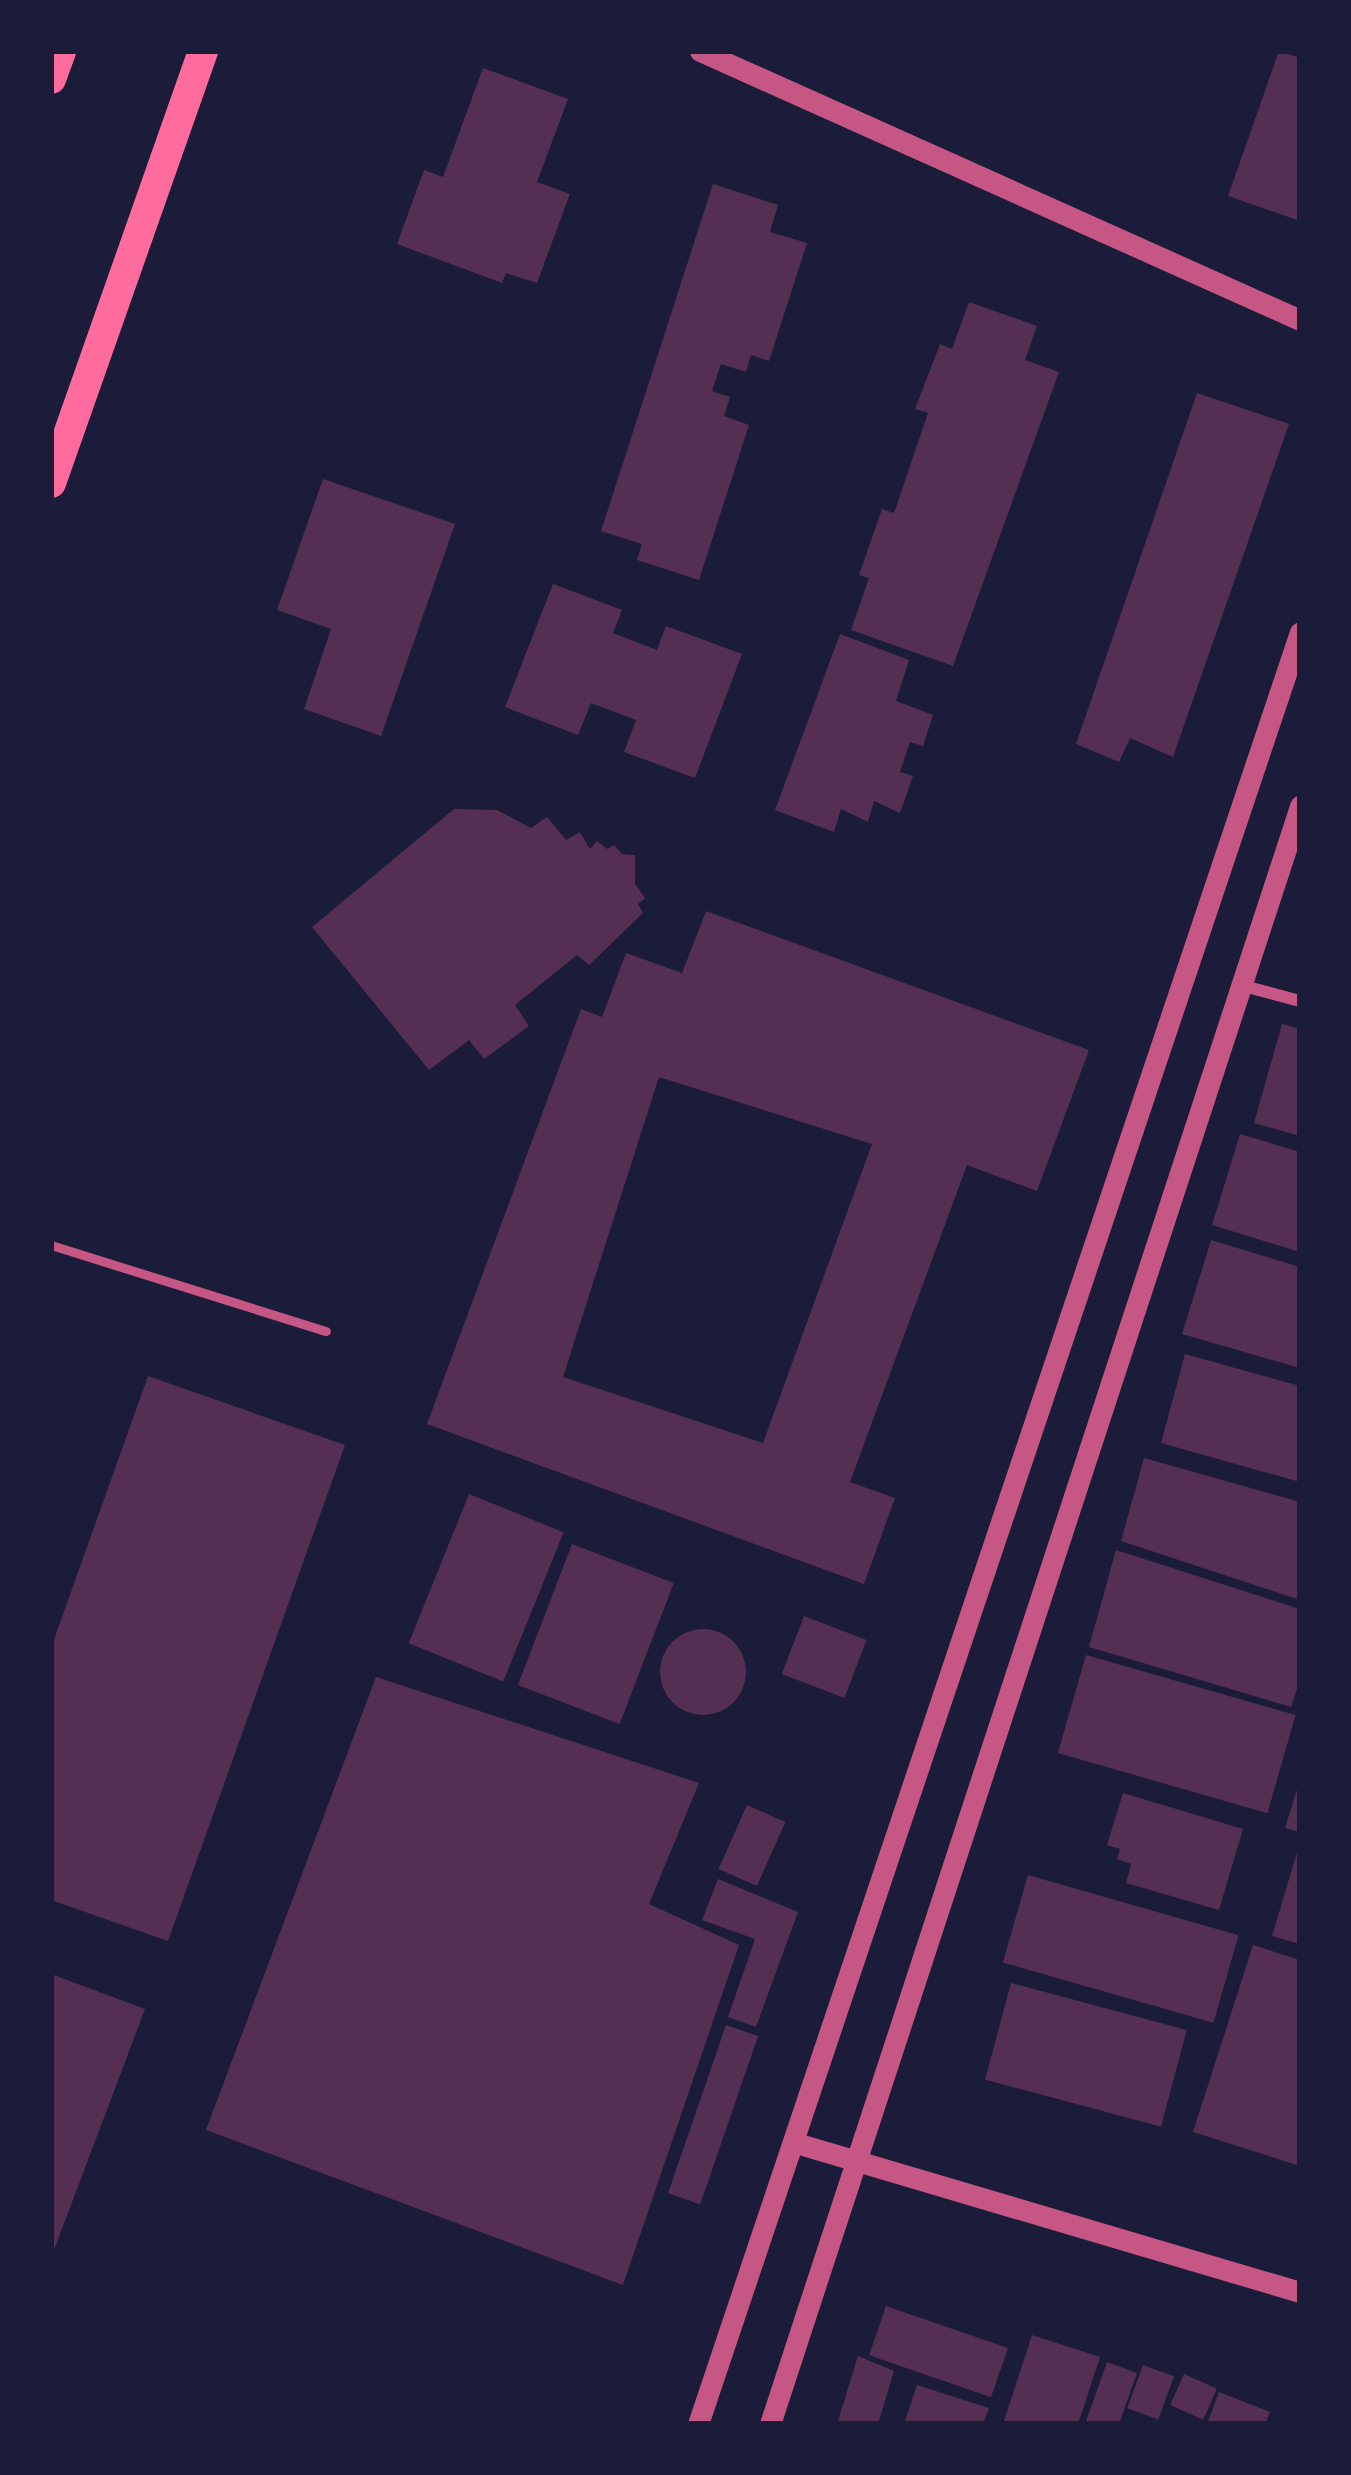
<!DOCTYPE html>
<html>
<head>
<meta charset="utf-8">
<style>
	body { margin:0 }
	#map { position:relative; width:1351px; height:2475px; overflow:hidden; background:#1b1b3a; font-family:Mulish,sans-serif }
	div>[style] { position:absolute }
	.building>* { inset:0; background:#542f53; transform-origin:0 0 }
	.round { border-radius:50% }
	.service>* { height:9px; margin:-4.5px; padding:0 4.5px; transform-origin:4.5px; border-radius:4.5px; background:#c65784 }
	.minor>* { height:12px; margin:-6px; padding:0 6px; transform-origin:6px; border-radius:6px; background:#c65784 }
	.tertiary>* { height:21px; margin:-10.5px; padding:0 10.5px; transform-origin:10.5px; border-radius:10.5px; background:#c65784 }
	.primary>* { height:30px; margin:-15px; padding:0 15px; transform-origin:15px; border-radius:15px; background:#ff6b9d }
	span { translate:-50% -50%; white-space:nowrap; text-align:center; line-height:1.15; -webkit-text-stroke:12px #1b1b3a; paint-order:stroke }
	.frame { position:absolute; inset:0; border:54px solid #1b1b3a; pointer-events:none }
</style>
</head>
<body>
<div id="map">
	<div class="building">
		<i style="clip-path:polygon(1279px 51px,1300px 58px,1300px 221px,1228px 196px)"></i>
		<i style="clip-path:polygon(483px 68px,568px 99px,537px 182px,570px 194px,537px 283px,506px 273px,502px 283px,397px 244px,424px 170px,443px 177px)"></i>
		<i style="clip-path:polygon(713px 184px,778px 205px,770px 232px,807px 243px,769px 361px,751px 355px,746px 372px,721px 364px,712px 391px,730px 397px,724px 416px,749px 425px,699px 580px,637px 560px,642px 544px,601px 531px)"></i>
		<i style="clip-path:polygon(969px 302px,1037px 326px,1025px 360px,1059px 372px,953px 666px,851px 630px,869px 578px,859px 575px,882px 509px,894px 513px,928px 413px,915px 409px,940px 344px,952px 349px)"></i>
		<i style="clip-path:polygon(1197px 393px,1289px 424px,1173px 757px,1130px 738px,1119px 762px,1076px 744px)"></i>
		<i style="clip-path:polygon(323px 479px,455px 524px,381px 736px,304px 709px,331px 629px,277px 610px)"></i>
		<i style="clip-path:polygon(553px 584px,622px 610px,613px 633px,657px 650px,666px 626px,742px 654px,695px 778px,624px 752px,636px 720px,591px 703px,578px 735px,505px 707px)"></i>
		<i style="clip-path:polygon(840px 634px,909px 660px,896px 701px,933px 715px,923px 746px,910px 742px,900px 772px,913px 776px,900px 813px,874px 801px,868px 822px,841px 809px,834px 832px,775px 810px)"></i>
		<i style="clip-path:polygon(454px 809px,497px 810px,531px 828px,547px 817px,566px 840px,580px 832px,590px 849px,597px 841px,607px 849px,614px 845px,622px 854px,635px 855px,635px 884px,645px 898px,638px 904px,643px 913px,589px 965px,577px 955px,515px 1005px,529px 1026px,484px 1059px,469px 1040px,429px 1070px,312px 927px)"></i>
		<i style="clip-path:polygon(evenodd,706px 911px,1089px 1050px,1037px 1191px,967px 1165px,850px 1482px,895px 1498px,864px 1584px,427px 1424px,581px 1009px,602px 1017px,626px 953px,682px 973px,706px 911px,659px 1077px,872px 1144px,763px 1443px,563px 1377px,659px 1077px)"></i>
		<i style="clip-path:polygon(1282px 1024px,1300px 1029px,1300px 1136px,1254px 1123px)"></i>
		<i style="clip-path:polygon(1240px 1134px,1300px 1152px,1300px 1252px,1212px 1225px)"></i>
		<i style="clip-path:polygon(1211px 1240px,1300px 1267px,1300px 1368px,1182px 1334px)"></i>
		<i style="clip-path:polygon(1185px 1354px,1300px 1386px,1300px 1482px,1161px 1443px)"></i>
		<i style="clip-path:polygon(148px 1376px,345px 1445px,168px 1941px,51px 1900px,51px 1648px)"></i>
		<i style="clip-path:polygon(1144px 1458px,1300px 1502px,1300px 1600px,1121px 1541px)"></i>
		<i style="left:469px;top:1494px;width:102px;height:161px;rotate:22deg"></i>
		<i style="left:572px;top:1544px;width:109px;height:151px;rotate:21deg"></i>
		<i style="clip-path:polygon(1116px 1550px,1300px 1609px,1300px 1679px,1291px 1707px,1089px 1647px)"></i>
		<i style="left:804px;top:1616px;width:67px;height:62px;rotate:21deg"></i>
		<i class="round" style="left:660px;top:1629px;width:86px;height:86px"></i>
		<i style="left:1086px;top:1655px;width:218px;height:102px;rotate:16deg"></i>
		<i style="clip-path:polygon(376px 1677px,699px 1783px,649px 1904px,739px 1945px,623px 2285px,206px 2130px)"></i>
		<i style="clip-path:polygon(1299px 1783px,1300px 1783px,1300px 1832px,1285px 1828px)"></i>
		<i style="clip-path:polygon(1123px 1793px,1243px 1829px,1219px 1910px,1126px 1883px,1131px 1864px,1117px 1859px,1120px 1849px,1107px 1845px)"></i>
		<i style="left:747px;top:1805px;width:42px;height:70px;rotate:24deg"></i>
		<i style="clip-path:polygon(1299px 1846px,1300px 1846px,1300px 1944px,1272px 1936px)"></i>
		<i style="left:1028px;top:1875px;width:219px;height:91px;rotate:16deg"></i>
		<i style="clip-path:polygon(718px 1879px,798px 1912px,756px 2027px,728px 2017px,755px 1939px,702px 1920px)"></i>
		<i style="clip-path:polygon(1253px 1945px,1300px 1960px,1300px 2166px,1193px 2132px)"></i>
		<i style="clip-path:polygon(51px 1974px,145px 2009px,51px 2258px)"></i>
		<i style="left:1011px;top:1983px;width:182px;height:100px;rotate:15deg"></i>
		<i style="left:726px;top:2025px;width:34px;height:178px;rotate:19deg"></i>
		<i style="left:886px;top:2306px;width:129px;height:52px;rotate:19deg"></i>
		<i style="clip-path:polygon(1032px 2335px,1100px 2357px,1078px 2424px,1003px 2424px)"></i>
		<i style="clip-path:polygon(858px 2356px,894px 2371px,878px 2424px,837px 2424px)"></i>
		<i style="clip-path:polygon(1107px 2362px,1137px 2373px,1119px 2424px,1085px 2424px)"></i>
		<i style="left:1143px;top:2365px;width:33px;height:46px;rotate:20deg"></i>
		<i style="left:1184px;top:2374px;width:36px;height:34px;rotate:24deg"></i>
		<i style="clip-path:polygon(917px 2385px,989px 2408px,983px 2424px,904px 2424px)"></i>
		<i style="clip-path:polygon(1219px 2392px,1270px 2412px,1265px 2424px,1207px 2424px)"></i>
	</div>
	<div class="service">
		<i style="left:51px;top:1245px;width:288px;rotate:17.4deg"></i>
	</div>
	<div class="minor">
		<i style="left:1240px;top:985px;width:62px;rotate:14.9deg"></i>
	</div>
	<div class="tertiary">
		<i style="left:700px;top:51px;width:658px;rotate:24.15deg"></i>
		<i style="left:796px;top:2143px;width:526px;rotate:16.47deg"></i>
		<i style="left:698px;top:2424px;width:1890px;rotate:-71.43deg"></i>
		<i style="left:770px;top:2424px;width:1703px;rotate:-71.86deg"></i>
	</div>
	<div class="primary">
		<i style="left:51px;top:79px;width:30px;rotate:-70deg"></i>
		<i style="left:51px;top:483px;width:458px;rotate:-70.6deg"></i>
	</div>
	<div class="frame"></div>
</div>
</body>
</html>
